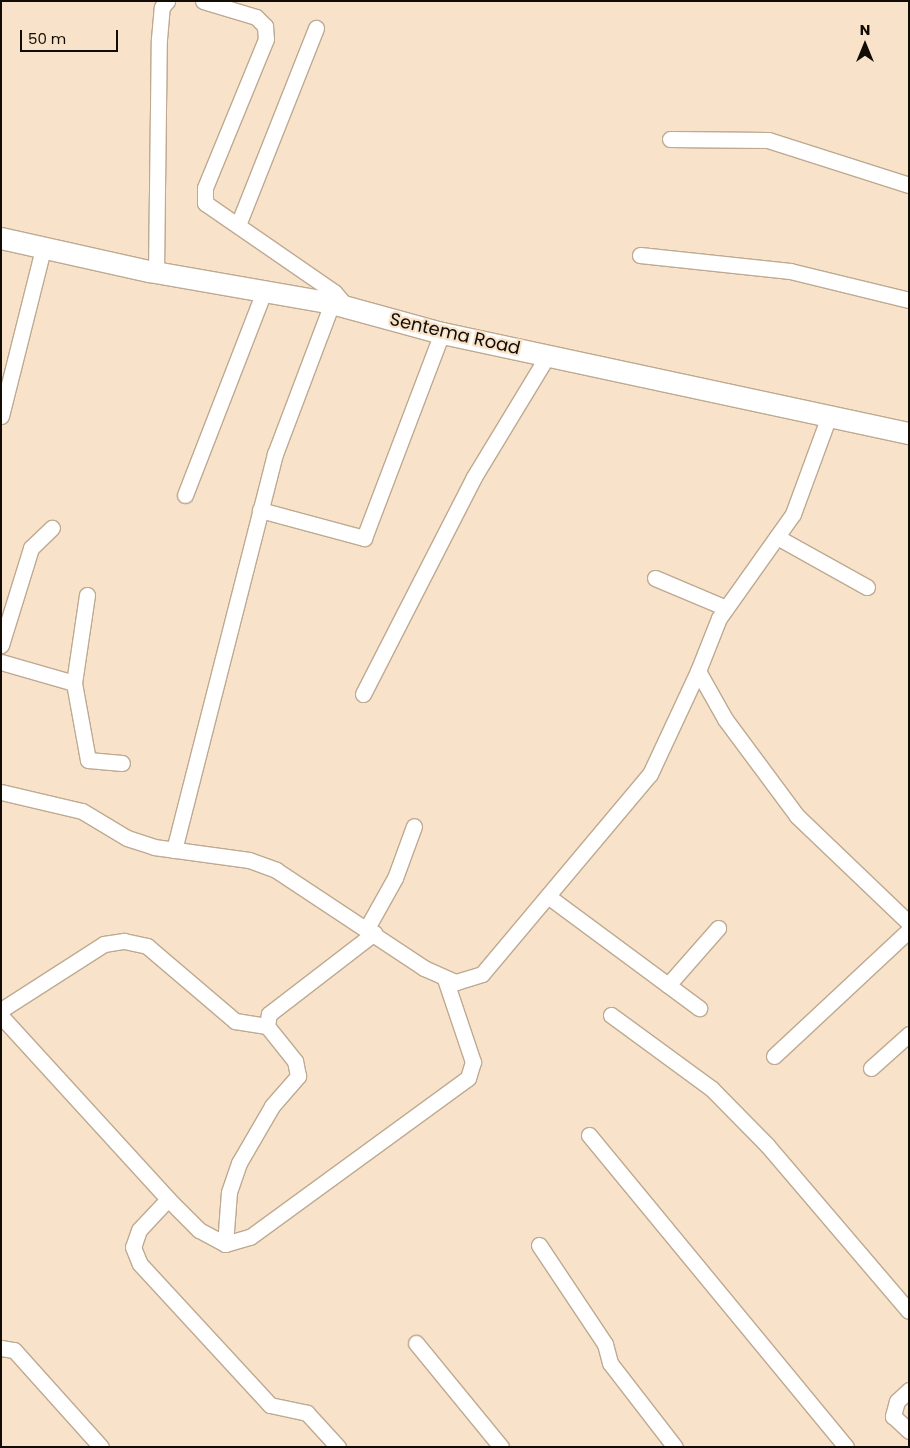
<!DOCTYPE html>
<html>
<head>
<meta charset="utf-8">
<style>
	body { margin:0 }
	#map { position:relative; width:910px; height:1448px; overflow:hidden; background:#f8e3ca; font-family:Poppins,sans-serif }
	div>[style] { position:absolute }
	.roads { filter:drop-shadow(1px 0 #bea991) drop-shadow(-1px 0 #bea991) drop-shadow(0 1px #bea991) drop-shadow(0 -1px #bea991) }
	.street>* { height:15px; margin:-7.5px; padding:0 7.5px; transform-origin:7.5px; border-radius:7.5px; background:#fff }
	.secondary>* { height:21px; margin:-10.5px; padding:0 10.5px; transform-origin:10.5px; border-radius:10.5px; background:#fff }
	span { translate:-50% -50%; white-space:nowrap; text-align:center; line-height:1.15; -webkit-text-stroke:4.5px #f8e3ca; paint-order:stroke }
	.street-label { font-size:18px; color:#130c04 }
	.frame { position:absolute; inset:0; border:2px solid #130c04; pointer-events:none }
	.north { position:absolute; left:840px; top:20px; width:50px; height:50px; -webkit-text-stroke:4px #f8e3ca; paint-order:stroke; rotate:0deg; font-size:14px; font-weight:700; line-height:20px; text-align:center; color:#130c04 }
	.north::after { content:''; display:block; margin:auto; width:18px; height:22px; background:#130c04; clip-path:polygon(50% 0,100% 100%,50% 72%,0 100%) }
	.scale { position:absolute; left:20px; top:30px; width:98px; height:22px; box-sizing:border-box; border:2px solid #130c04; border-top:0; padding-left:6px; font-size:15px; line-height:18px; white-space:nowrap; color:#130c04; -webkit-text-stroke:4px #f8e3ca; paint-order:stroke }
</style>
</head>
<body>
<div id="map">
	<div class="roads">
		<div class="street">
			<i style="left:203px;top:1px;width:55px;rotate:16.8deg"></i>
			<i style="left:256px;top:17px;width:13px;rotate:45deg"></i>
			<i style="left:265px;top:26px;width:13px;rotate:86deg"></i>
			<i style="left:266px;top:39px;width:161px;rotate:112.3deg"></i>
			<i style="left:205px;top:188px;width:15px;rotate:90deg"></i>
			<i style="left:205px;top:203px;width:157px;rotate:34.6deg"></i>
			<i style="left:334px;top:292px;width:21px;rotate:49deg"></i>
			<i style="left:670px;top:139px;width:98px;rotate:0.6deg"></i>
			<i style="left:768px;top:140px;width:148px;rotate:17.7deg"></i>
			<i style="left:238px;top:225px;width:212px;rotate:-68.4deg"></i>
			<i style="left:640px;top:255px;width:151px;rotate:6.1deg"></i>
			<i style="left:790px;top:271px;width:122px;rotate:13.7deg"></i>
			<i style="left:156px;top:272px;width:233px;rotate:-89.3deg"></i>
			<i style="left:159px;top:39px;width:32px;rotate:-85deg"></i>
			<i style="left:162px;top:7px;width:8px;rotate:-50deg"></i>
			<i style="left:1px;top:416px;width:176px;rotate:-75.9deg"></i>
			<i style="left:829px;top:416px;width:104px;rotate:110.2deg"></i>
			<i style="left:793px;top:514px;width:128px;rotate:125.4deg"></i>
			<i style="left:719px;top:618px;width:57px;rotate:111.6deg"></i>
			<i style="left:698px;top:671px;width:55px;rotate:60.6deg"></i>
			<i style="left:725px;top:719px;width:121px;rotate:53.4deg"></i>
			<i style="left:797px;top:816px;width:155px;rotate:43.7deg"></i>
			<i style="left:185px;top:495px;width:221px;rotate:-68.8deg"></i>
			<i style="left:260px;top:510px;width:108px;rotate:15.1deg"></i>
			<i style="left:364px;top:538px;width:219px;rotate:-69.2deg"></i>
			<i style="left:777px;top:537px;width:103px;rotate:29.1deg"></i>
			<i style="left:655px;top:578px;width:77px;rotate:22.9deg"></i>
			<i style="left:1px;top:645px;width:102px;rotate:-72.8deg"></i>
			<i style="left:31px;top:548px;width:29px;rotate:-44deg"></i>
			<i style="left:1px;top:662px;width:76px;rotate:16deg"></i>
			<i style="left:74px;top:683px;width:78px;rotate:79.7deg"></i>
			<i style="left:88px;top:760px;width:34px;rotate:5deg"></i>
			<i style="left:74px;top:683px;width:89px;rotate:-81.6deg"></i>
			<i style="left:363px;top:694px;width:244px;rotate:-62.9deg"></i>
			<i style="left:474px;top:477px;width:143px;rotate:-58.8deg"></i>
			<i style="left:1px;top:792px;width:83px;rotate:13.2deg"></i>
			<i style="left:82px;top:811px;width:52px;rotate:31deg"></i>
			<i style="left:127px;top:838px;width:28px;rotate:18deg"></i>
			<i style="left:154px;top:847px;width:96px;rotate:7.8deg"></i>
			<i style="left:249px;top:860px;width:29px;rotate:20deg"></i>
			<i style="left:276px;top:870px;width:178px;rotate:33.5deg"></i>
			<i style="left:424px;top:968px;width:35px;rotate:24deg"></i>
			<i style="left:456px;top:982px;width:27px;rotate:-17deg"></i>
			<i style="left:482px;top:974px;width:261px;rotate:-50deg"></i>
			<i style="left:650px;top:774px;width:114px;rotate:-65deg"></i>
			<i style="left:174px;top:850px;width:409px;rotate:-75.7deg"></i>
			<i style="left:275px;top:454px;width:161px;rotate:-69.3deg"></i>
			<i style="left:549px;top:897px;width:187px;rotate:36.5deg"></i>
			<i style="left:367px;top:928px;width:57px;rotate:-60.8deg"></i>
			<i style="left:395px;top:878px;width:55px;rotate:-69.9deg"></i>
			<i style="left:668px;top:985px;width:76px;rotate:-48.7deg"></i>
			<i style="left:1px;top:1010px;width:122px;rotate:-32.7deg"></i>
			<i style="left:104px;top:944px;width:20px;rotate:-9deg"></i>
			<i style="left:124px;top:941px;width:24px;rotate:12deg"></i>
			<i style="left:147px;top:946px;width:116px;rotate:40.4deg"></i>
			<i style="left:235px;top:1021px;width:32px;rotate:9deg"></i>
			<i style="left:611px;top:1015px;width:125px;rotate:36.2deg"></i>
			<i style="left:712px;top:1089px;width:78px;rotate:45.5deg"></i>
			<i style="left:767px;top:1145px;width:218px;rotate:49.5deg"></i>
			<i style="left:1px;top:1016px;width:248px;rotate:47.6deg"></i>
			<i style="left:168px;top:1199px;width:44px;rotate:45deg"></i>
			<i style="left:199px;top:1230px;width:30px;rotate:28deg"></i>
			<i style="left:225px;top:1244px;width:26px;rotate:-16deg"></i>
			<i style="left:250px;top:1237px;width:270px;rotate:-36.1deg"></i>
			<i style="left:468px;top:1078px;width:17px;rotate:-73deg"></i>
			<i style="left:473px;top:1062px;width:88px;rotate:-108.6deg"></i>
			<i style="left:774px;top:1056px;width:185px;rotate:-43deg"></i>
			<i style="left:871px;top:1068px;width:51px;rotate:-41.8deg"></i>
			<i style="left:589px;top:1135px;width:404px;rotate:50.5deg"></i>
			<i style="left:168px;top:1199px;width:42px;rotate:133.1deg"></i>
			<i style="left:139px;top:1230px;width:18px;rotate:109deg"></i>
			<i style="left:133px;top:1247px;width:18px;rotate:68deg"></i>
			<i style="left:140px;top:1264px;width:192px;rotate:47.3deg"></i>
			<i style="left:270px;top:1405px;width:38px;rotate:12deg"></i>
			<i style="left:307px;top:1413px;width:46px;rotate:47.6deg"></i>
			<i style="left:225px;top:1244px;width:52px;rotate:-85.6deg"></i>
			<i style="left:229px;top:1192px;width:31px;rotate:-71deg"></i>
			<i style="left:239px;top:1163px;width:66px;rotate:-59.9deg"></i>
			<i style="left:272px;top:1106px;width:40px;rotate:-49deg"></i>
			<i style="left:298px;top:1076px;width:15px;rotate:-101deg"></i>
			<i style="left:295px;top:1061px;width:45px;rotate:-128.7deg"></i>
			<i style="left:267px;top:1026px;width:12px;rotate:-81deg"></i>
			<i style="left:269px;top:1014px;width:133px;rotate:-37.6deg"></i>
			<i style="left:539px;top:1245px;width:119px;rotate:56.3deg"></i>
			<i style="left:605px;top:1344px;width:20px;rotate:75deg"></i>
			<i style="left:610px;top:1363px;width:106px;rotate:52.3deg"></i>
			<i style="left:416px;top:1343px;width:134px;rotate:50.7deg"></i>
			<i style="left:1px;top:1348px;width:13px;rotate:9deg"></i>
			<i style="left:14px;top:1350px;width:130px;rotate:48.1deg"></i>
			<i style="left:909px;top:1390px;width:16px;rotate:137deg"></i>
			<i style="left:897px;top:1401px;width:16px;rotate:105deg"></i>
			<i style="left:893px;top:1416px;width:22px;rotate:43deg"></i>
		</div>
		<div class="secondary">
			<i style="left:1px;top:238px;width:152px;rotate:12.6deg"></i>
			<i style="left:149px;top:271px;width:186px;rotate:9.9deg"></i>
			<i style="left:332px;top:303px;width:114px;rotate:15.3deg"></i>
			<i style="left:442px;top:333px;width:478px;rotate:12.1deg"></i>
		</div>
	</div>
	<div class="street-label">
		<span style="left:455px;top:334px;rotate:13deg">Sentema Road</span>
	</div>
	<div class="frame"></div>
	<div class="north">N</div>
	<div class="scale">50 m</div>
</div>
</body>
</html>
